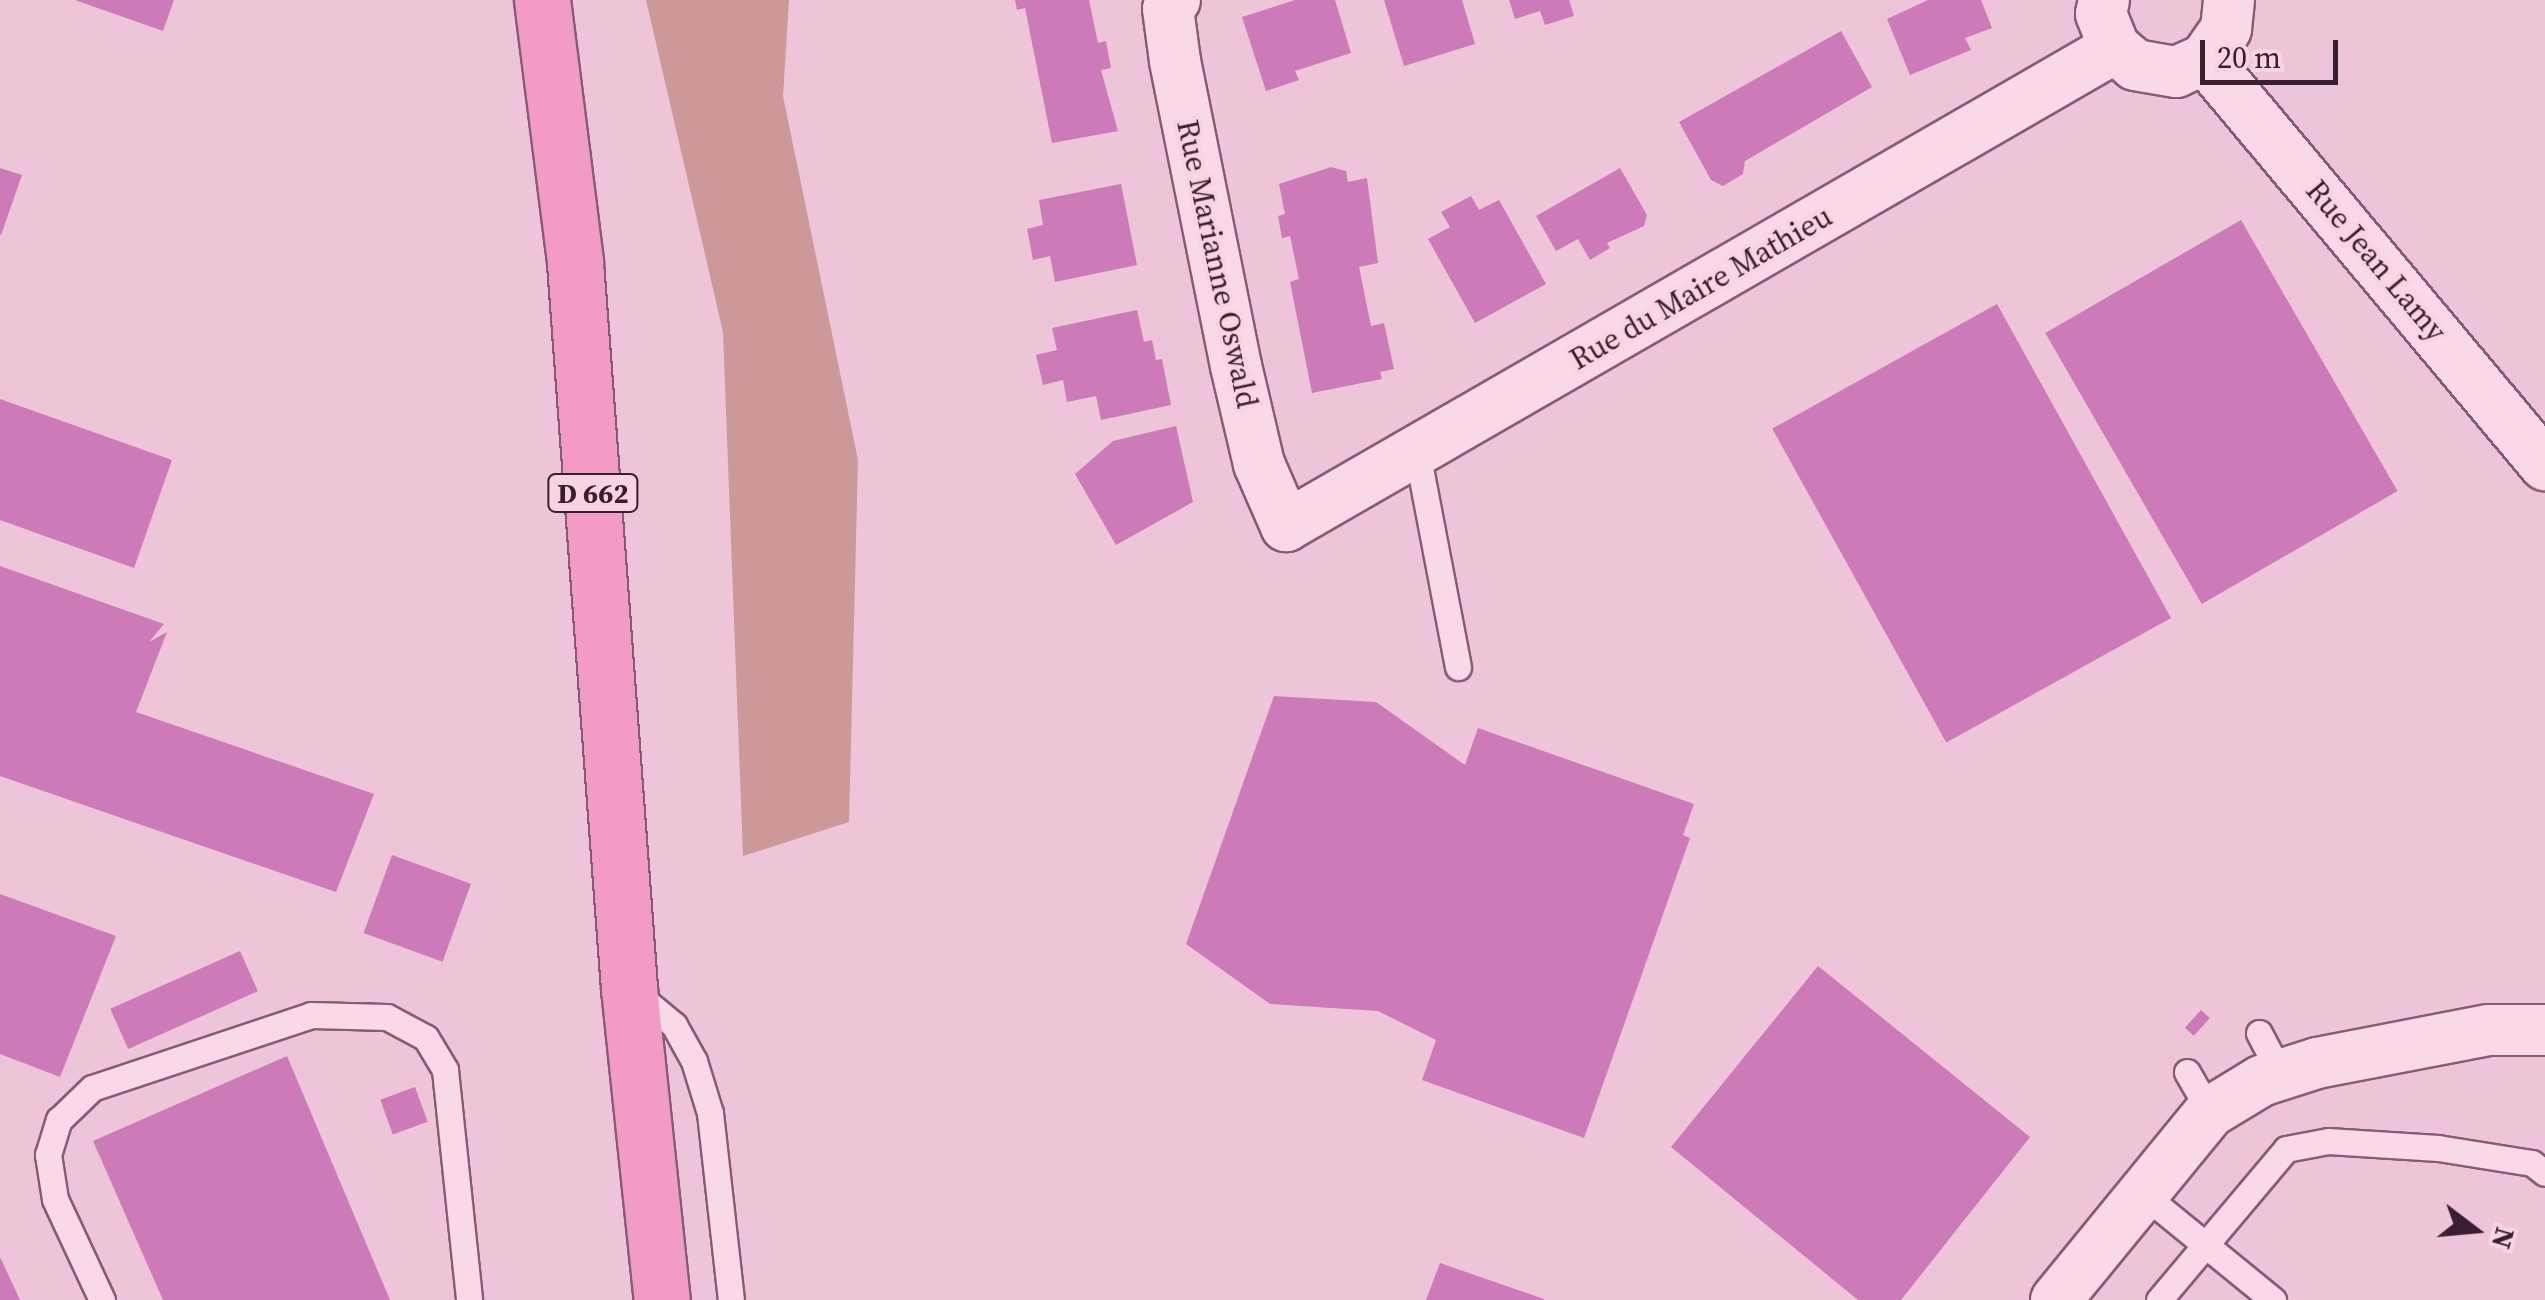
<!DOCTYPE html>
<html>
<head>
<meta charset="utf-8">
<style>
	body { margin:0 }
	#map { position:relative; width:2545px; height:1300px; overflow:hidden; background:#eec4d8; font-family:"Source Serif 4",serif }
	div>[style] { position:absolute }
	.green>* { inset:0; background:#cd989a }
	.building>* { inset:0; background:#cd7ab8; transform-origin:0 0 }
	.roads { filter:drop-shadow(2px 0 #895a78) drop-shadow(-2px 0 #895a78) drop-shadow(0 2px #895a78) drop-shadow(0 -2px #895a78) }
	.service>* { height:25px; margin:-12.5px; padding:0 12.5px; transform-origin:12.5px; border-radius:12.5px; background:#f9d8e7 }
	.minor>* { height:50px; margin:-25px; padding:0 25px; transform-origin:25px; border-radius:25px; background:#f9d8e7 }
	.primary>* { height:55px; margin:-27.5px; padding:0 27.5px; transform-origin:27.5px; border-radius:27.5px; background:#f29cc5 }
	span { translate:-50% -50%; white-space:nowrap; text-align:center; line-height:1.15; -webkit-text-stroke:8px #f6d4e3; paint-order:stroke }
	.shield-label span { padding:2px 8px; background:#f6d4e3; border:2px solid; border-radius:8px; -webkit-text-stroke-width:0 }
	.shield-label { font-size:28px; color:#391e31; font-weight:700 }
	.street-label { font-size:30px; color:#391e31 }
	.north { position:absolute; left:2425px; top:1180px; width:100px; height:100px; -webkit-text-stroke:8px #f6d4e3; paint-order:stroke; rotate:106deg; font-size:28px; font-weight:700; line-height:40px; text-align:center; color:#391e31 }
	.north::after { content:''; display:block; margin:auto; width:35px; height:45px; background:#391e31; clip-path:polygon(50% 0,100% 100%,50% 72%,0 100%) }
	.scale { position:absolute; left:2200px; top:40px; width:138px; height:45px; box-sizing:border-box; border:5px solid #391e31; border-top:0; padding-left:12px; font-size:30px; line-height:35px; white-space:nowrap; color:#391e31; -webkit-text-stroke:8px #f6d4e3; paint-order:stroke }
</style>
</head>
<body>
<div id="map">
	<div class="green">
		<i style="clip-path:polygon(646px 0,789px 0,783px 96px,858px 460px,849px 822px,743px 856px,723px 332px)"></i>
	</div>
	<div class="building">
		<i style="clip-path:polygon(75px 0,174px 0,163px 31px)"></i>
		<i style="clip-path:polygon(1015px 0,1089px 0,1098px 43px,1106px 41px,1111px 68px,1101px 70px,1118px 131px,1052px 143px,1025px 8px,1017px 10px)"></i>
		<i style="clip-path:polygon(1295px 0,1335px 0,1351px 53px,1295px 71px,1299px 80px,1266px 91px,1242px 17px)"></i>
		<i style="clip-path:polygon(1384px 0,1462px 0,1475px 44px,1404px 66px)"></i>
		<i style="clip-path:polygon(1509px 0,1569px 0,1574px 16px,1545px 25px,1540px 11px,1515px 19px)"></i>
		<i style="clip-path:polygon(1928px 0,1981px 0,1992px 28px,1965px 38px,1971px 50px,1910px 75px,1887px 19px)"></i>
		<i style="clip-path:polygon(1841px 31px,1872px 87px,1745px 161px,1743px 174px,1723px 186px,1711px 180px,1679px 122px)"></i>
		<i style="clip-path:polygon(1331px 167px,1346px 171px,1348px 182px,1367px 178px,1378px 263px,1359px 267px,1371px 326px,1384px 323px,1394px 369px,1380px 372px,1382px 379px,1312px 393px,1290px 282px,1299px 279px,1290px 236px,1282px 238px,1278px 216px,1285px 214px,1279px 184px)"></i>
		<i style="clip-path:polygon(0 168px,22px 175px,1px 235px,0 235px)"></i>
		<i style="clip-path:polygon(1620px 168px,1647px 215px,1644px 226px,1607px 243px,1610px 248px,1590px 260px,1578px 239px,1556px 251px,1536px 216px)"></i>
		<i style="clip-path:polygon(1121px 184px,1137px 265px,1055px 282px,1050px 256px,1033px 260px,1027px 229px,1043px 225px,1039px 200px)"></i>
		<i style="clip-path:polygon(1471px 196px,1479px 210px,1499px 200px,1546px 284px,1475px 323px,1428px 239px,1450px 227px,1441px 212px)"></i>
		<i style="left:2241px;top:220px;width:313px;height:226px;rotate:60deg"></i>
		<i style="left:1997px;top:304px;width:359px;height:257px;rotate:61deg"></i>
		<i style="clip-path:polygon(1137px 310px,1144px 342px,1152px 340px,1156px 360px,1162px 359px,1171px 405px,1101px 420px,1096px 396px,1067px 402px,1063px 380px,1043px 385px,1036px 355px,1057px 350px,1052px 328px)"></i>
		<i style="clip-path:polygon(0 399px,172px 460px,134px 568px,0 520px)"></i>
		<i style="clip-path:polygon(1176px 426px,1193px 502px,1116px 545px,1075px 474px,1113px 441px)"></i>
		<i style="clip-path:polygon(0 566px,164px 624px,149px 642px,167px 632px,136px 712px,374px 794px,336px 892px,0 776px)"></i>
		<i style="clip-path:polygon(1274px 696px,1376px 702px,1465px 765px,1478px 728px,1694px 804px,1683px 835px,1690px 838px,1584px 1138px,1422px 1080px,1436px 1040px,1378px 1011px,1270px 1004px,1186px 944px)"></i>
		<i style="left:392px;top:855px;width:84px;height:83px;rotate:20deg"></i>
		<i style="clip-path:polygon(0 894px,116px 936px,60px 1077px,0 1054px)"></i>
		<i style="left:240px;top:951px;width:44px;height:142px;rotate:66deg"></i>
		<i style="clip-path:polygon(1818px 966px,2030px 1137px,1901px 1300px,1858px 1300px,1671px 1147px)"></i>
		<i style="left:2201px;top:1010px;width:12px;height:24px;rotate:42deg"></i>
		<i style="clip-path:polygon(287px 1056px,390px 1300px,163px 1300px,93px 1141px)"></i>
		<i style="left:415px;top:1087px;width:37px;height:37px;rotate:70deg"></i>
		<i style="clip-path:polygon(0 1257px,20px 1300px,0 1300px)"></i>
		<i style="clip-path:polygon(1440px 1263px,1544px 1299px,1544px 1300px,1426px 1300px)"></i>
	</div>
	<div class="roads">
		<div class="service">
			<i style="left:1417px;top:452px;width:219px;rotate:79.2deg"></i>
			<i style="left:634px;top:992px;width:52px;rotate:39.5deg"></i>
			<i style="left:674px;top:1025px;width:41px;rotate:60.9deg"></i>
			<i style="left:694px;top:1061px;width:54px;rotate:72.9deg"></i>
			<i style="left:710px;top:1113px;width:188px;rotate:83.6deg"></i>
			<i style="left:2259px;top:1033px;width:45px;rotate:62.3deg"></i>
			<i style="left:2187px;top:1072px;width:46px;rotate:60.1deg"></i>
			<i style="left:2143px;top:1194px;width:168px;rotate:39.2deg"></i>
			<i style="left:102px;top:1300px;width:111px;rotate:-115deg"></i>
			<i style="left:55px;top:1199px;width:45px;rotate:-99deg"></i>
			<i style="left:48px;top:1155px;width:37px;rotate:-73deg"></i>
			<i style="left:59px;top:1120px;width:46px;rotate:-44.1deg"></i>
			<i style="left:92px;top:1088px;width:231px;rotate:-18.4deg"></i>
			<i style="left:311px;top:1015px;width:76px;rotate:1.5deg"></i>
			<i style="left:387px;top:1017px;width:44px;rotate:28.3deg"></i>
			<i style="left:426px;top:1038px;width:37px;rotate:59deg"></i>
			<i style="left:445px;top:1070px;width:231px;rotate:84deg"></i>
			<i style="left:2159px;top:1300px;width:197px;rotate:-49.9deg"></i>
			<i style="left:2286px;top:1149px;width:43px;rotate:-10.8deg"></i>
			<i style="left:2328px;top:1141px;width:110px;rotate:3.6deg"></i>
			<i style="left:2438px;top:1148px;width:95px;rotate:9.1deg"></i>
			<i style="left:2532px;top:1163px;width:16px;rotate:38deg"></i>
		</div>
		<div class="minor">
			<i style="left:1175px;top:0;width:11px;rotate:128deg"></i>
			<i style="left:1168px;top:9px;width:52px;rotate:82.3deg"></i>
			<i style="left:1175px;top:61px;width:311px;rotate:78.7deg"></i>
			<i style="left:1236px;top:366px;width:101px;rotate:76.8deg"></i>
			<i style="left:1259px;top:464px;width:68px;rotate:66.5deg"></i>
			<i style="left:1286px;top:526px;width:957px;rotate:-29.97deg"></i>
			<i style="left:2104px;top:0;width:14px;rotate:102deg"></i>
			<i style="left:2101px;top:14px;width:37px;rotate:68deg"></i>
			<i style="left:2115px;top:48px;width:26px;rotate:40deg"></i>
			<i style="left:2135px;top:65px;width:42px;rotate:9.7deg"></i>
			<i style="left:2176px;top:72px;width:32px;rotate:-24deg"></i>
			<i style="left:2205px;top:59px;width:37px;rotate:-55deg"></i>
			<i style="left:2226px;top:29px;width:29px;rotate:-84deg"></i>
			<i style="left:2205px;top:59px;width:530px;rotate:50.06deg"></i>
			<i style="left:2056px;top:1300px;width:243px;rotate:-50.7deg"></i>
			<i style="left:2210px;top:1112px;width:60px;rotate:-31.3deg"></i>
			<i style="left:2261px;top:1081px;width:59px;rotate:-17.8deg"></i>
			<i style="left:2317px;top:1063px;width:175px;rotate:-10.9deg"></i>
			<i style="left:2489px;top:1030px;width:56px"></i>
		</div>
		<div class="primary">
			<i style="left:542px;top:0;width:265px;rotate:82.8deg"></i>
			<i style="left:575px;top:263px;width:727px;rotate:85.74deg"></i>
			<i style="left:629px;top:988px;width:314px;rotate:84deg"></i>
		</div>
	</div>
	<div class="shield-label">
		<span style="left:593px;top:493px">D 662</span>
	</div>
	<div class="street-label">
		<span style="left:2376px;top:261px;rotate:50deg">Rue Jean Lamy</span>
		<span style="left:1217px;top:264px;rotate:78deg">Rue Marianne Oswald</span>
		<span style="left:1701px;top:288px;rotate:-30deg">Rue du Maire Mathieu</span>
	</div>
	<div class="north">N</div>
	<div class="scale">20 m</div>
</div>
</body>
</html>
